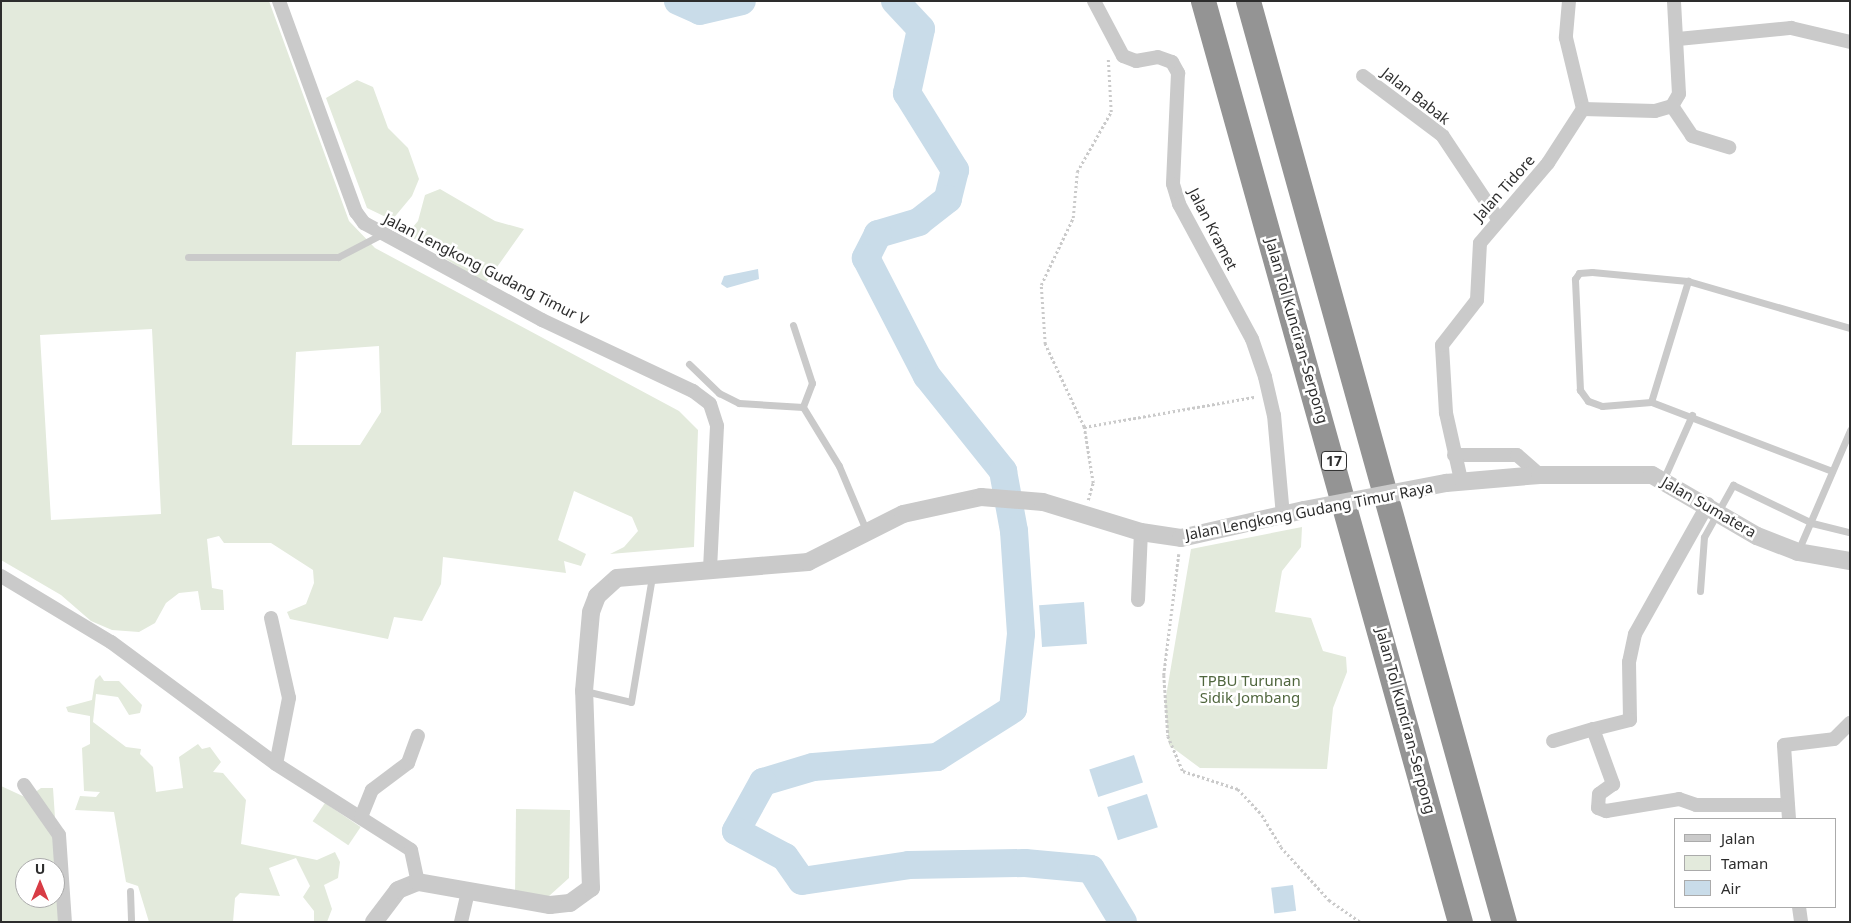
<!DOCTYPE html>
<html>
<head>
<meta charset="utf-8">
<style>
	body { margin:0 }
	#map { position:relative; width:1851px; height:923px; overflow:hidden; background:#fff; font-family:"Noto Sans",sans-serif }
	div>[style] { position:absolute }
	.green>* { inset:0; background:#e3eadc; transform-origin:0 0 }
	.water>* { inset:0; background:#c9dce9; transform-origin:0 0 }
	.river>* { height:28px; margin:-14px; padding:0 14px; transform-origin:14px; border-radius:14px; background:#c9dce9 }
	.path>* { height:2.5px; margin-top:-1.25px; transform-origin:0; background:repeating-linear-gradient(90deg,#cacaca 0 2.5px,transparent 0 5px) }
	.service>* { height:7px; margin:-3.5px; padding:0 3.5px; transform-origin:3.5px; border-radius:3.5px; background:#cacaca }
	.minor>* { height:14px; margin:-7px; padding:0 7px; transform-origin:7px; border-radius:7px; background:#cacaca }
	.tertiary>* { height:18px; margin:-9px; padding:0 9px; transform-origin:9px; border-radius:9px; background:#cacaca }
	.motorway>* { height:25px; margin:-12.5px; padding:0 12.5px; transform-origin:12.5px; border-radius:12.5px; background:#949494 }
	.tertiary-bridge>* { height:18px; margin:-9px; padding:0 9px; transform-origin:9px; border-radius:9px; background:#cacaca }
	span { translate:-50% -50%; white-space:nowrap; text-align:center; line-height:1.15; -webkit-text-stroke:5px #fff; paint-order:stroke }
	.shield-label span { padding:1px 4px; background:#fff; border:1px solid; border-radius:4px; -webkit-text-stroke-width:0 }
	.shield-label { font-size:14px; color:#2d2d2d; font-weight:700 }
	.street-label { font-size:15px; color:#2d2d2d }
	.park-label { font-size:15px; color:#50663e }
	.frame { position:absolute; inset:0; border:2px solid #2d2d2d; pointer-events:none }
	.legend { position:absolute; left:1674px; top:818px; width:162px; height:90px; box-sizing:border-box; background:#fff; border:1px solid #ababab; margin:0; padding:6px 9px; list-style:none; font-size:15px; color:#2d2d2d }
	.legend li { display:flex; align-items:center; gap:10px; height:25px }
	.legend b { width:25px; border:1px solid #ababab }
	.north { position:absolute; left:15px; top:858px; width:50px; height:50px; box-sizing:border-box; background:#fff; border:1px solid #ababab; border-radius:50%; rotate:0deg; font-size:14px; font-weight:700; line-height:20px; text-align:center; color:#2d2d2d }
	.north::after { content:''; display:block; margin:auto; width:18px; height:22px; background:#d83c45; clip-path:polygon(50% 0,100% 100%,50% 72%,0 100%) }
</style>
</head>
<body>
<div id="map">
	<div class="green">
		<i style="clip-path:polygon(evenodd,1px 1px,269px 1px,349px 221px,375px 248px,679px 411px,698px 430px,694px 547px,610px 554px,624px 547px,638px 531px,632px 517px,574px 491px,558px 540px,586px 554px,581px 566px,564px 561px,566px 573px,443px 557px,441px 584px,422px 621px,394px 617px,388px 639px,290px 619px,287px 612px,306px 604px,314px 583px,313px 570px,271px 543px,224px 543px,219px 536px,207px 539px,212px 588px,223px 590px,224px 610px,201px 610px,198px 591px,179px 593px,166px 603px,155px 623px,139px 632px,112px 630px,91px 621px,61px 595px,1px 560px,1px 1px,152px 329px,161px 514px,51px 520px,40px 335px,152px 329px,1px 1px,379px 346px,381px 412px,360px 445px,292px 445px,296px 352px,379px 346px)"></i>
		<i style="clip-path:polygon(357px 80px,373px 87px,388px 128px,408px 148px,419px 179px,412px 196px,392px 220px,367px 208px,326px 98px)"></i>
		<i style="clip-path:polygon(440px 189px,495px 221px,524px 229px,485px 284px,407px 234px,418px 221px,425px 195px)"></i>
		<i style="clip-path:polygon(1302px 527px,1301px 547px,1282px 571px,1275px 612px,1311px 618px,1323px 651px,1346px 657px,1347px 672px,1333px 708px,1327px 769px,1200px 768px,1169px 745px,1165px 702px,1191px 549px)"></i>
		<i style="clip-path:polygon(100px 675px,104px 681px,119px 681px,142px 705px,140px 713px,129px 715px,118px 697px,96px 694px,93px 722px,126px 747px,141px 749px,140px 754px,153px 767px,156px 792px,183px 788px,179px 757px,198px 744px,202px 749px,210px 747px,221px 762px,213px 772px,223px 773px,246px 800px,241px 844px,317px 860px,335px 852px,340px 862px,338px 878px,324px 885px,332px 909px,327px 922px,314px 922px,314px 911px,303px 897px,310px 886px,296px 858px,269px 868px,280px 896px,240px 893px,235px 898px,233px 922px,149px 922px,138px 886px,126px 882px,114px 812px,75px 810px,80px 796px,96px 797px,100px 792px,84px 791px,82px 748px,90px 744px,90px 716px,68px 712px,66px 707px,92px 700px,95px 680px)"></i>
		<i style="clip-path:polygon(evenodd,1px 786px,27px 798px,41px 788px,53px 788px,62px 922px,1px 922px,1px 786px,25px 868px,55px 868px,55px 898px,25px 898px,25px 868px)"></i>
		<i style="left:325px;top:803px;width:43px;height:22px;rotate:34deg"></i>
		<i style="clip-path:polygon(516px 809px,570px 810px,569px 878px,549px 896px,515px 897px)"></i>
	</div>
	<div class="water">
		<i style="clip-path:polygon(758px 269px,759px 279px,727px 288px,721px 284px,724px 276px)"></i>
		<i style="left:1084px;top:602px;width:42px;height:45px;rotate:86deg"></i>
		<i style="left:1134px;top:755px;width:29px;height:47px;rotate:72deg"></i>
		<i style="left:1147px;top:794px;width:35px;height:42px;rotate:72deg"></i>
		<i style="left:1293px;top:885px;width:26px;height:22px;rotate:83deg"></i>
	</div>
	<div class="river">
		<i style="left:678px;top:1px;width:24px;rotate:24deg"></i>
		<i style="left:700px;top:11px;width:43px;rotate:-13.4deg"></i>
		<i style="left:895px;top:1px;width:38px;rotate:47deg"></i>
		<i style="left:921px;top:29px;width:66px;rotate:102.3deg"></i>
		<i style="left:907px;top:93px;width:91px;rotate:58.1deg"></i>
		<i style="left:955px;top:170px;width:30px;rotate:104deg"></i>
		<i style="left:948px;top:199px;width:37px;rotate:142deg"></i>
		<i style="left:919px;top:222px;width:43px;rotate:163.7deg"></i>
		<i style="left:878px;top:234px;width:27px;rotate:117deg"></i>
		<i style="left:866px;top:258px;width:133px;rotate:62.7deg"></i>
		<i style="left:927px;top:376px;width:122px;rotate:51.3deg"></i>
		<i style="left:1003px;top:471px;width:61px;rotate:79.6deg"></i>
		<i style="left:1014px;top:531px;width:103px;rotate:86.1deg"></i>
		<i style="left:1021px;top:634px;width:75px;rotate:96.1deg"></i>
		<i style="left:1013px;top:709px;width:90px;rotate:147.7deg"></i>
		<i style="left:937px;top:757px;width:124px;rotate:175.4deg"></i>
		<i style="left:813px;top:767px;width:52px;rotate:163.3deg"></i>
		<i style="left:763px;top:782px;width:56px;rotate:118.9deg"></i>
		<i style="left:736px;top:831px;width:55px;rotate:28deg"></i>
		<i style="left:785px;top:857px;width:29px;rotate:55deg"></i>
		<i style="left:802px;top:881px;width:108px;rotate:-8.5deg"></i>
		<i style="left:909px;top:865px;width:116px;rotate:-1deg"></i>
		<i style="left:1025px;top:863px;width:66px;rotate:5.2deg"></i>
		<i style="left:1091px;top:869px;width:62px;rotate:58.9deg"></i>
	</div>
	<div class="path">
		<i style="left:1084px;top:427px;width:174px;rotate:-10deg"></i>
		<i style="left:1088px;top:500px;width:18px;rotate:-74deg"></i>
		<i style="left:1093px;top:483px;width:57px;rotate:-99.1deg"></i>
		<i style="left:1084px;top:427px;width:92px;rotate:-115.2deg"></i>
		<i style="left:1045px;top:344px;width:59px;rotate:-93.9deg"></i>
		<i style="left:1041px;top:285px;width:74px;rotate:-64.5deg"></i>
		<i style="left:1073px;top:218px;width:46px;rotate:-85deg"></i>
		<i style="left:1077px;top:172px;width:69px;rotate:-60.5deg"></i>
		<i style="left:1111px;top:112px;width:53px;rotate:-93.2deg"></i>
		<i style="left:1179px;top:554px;width:122px;rotate:97.1deg"></i>
		<i style="left:1164px;top:675px;width:61px;rotate:86.2deg"></i>
		<i style="left:1168px;top:736px;width:38px;rotate:67deg"></i>
		<i style="left:1183px;top:771px;width:58px;rotate:18.1deg"></i>
		<i style="left:1238px;top:789px;width:35px;rotate:47deg"></i>
		<i style="left:1262px;top:815px;width:37px;rotate:59deg"></i>
		<i style="left:1281px;top:847px;width:72px;rotate:47.8deg"></i>
		<i style="left:1329px;top:900px;width:38px;rotate:35deg"></i>
	</div>
	<div class="service">
		<i style="left:188px;top:257px;width:150px"></i>
		<i style="left:338px;top:257px;width:50px;rotate:-27.6deg"></i>
		<i style="left:793px;top:325px;width:61px;rotate:71.9deg"></i>
		<i style="left:812px;top:383px;width:26px;rotate:111deg"></i>
		<i style="left:689px;top:364px;width:42px;rotate:44deg"></i>
		<i style="left:719px;top:393px;width:22px;rotate:27deg"></i>
		<i style="left:739px;top:403px;width:64px;rotate:3.6deg"></i>
		<i style="left:803px;top:407px;width:69px;rotate:58.6deg"></i>
		<i style="left:839px;top:466px;width:69px;rotate:67.1deg"></i>
		<i style="left:1651px;top:402px;width:127px;rotate:-73deg"></i>
		<i style="left:1832px;top:471px;width:194px;rotate:-159.1deg"></i>
		<i style="left:1651px;top:402px;width:49px;rotate:175.3deg"></i>
		<i style="left:1602px;top:406px;width:15px;rotate:-160deg"></i>
		<i style="left:1588px;top:401px;width:14px;rotate:-126deg"></i>
		<i style="left:1580px;top:390px;width:111px;rotate:-92.6deg"></i>
		<i style="left:1575px;top:279px;width:7px;rotate:-56deg"></i>
		<i style="left:1579px;top:273px;width:13px;rotate:-4deg"></i>
		<i style="left:1592px;top:272px;width:96px;rotate:5.4deg"></i>
		<i style="left:1688px;top:281px;width:169px;rotate:16.2deg"></i>
		<i style="left:1664px;top:478px;width:69px;rotate:-66deg"></i>
		<i style="left:1798px;top:551px;width:132px;rotate:-66.7deg"></i>
		<i style="left:1700px;top:591px;width:54px;rotate:-85.8deg"></i>
		<i style="left:1704px;top:537px;width:60px;rotate:-60.9deg"></i>
		<i style="left:1733px;top:485px;width:88px;rotate:25.7deg"></i>
		<i style="left:1812px;top:523px;width:37px;rotate:14deg"></i>
		<i style="left:585px;top:691px;width:47px;rotate:13.4deg"></i>
		<i style="left:631px;top:702px;width:128px;rotate:-80.5deg"></i>
		<i style="left:130px;top:891px;width:31px;rotate:88deg"></i>
	</div>
	<div class="minor">
		<i style="left:279px;top:1px;width:225px;rotate:70deg"></i>
		<i style="left:356px;top:212px;width:14px;rotate:54deg"></i>
		<i style="left:364px;top:223px;width:203px;rotate:28.6deg"></i>
		<i style="left:542px;top:320px;width:167px;rotate:25.2deg"></i>
		<i style="left:693px;top:391px;width:21px;rotate:37deg"></i>
		<i style="left:710px;top:404px;width:23px;rotate:72deg"></i>
		<i style="left:717px;top:426px;width:143px;rotate:92.8deg"></i>
		<i style="left:1094px;top:1px;width:62px;rotate:62.2deg"></i>
		<i style="left:1123px;top:56px;width:14px;rotate:21deg"></i>
		<i style="left:1136px;top:61px;width:22px;rotate:-10deg"></i>
		<i style="left:1158px;top:57px;width:15px;rotate:20deg"></i>
		<i style="left:1172px;top:62px;width:13px;rotate:61deg"></i>
		<i style="left:1178px;top:73px;width:111px;rotate:92.6deg"></i>
		<i style="left:1173px;top:184px;width:21px;rotate:73deg"></i>
		<i style="left:1179px;top:204px;width:153px;rotate:61.6deg"></i>
		<i style="left:1252px;top:339px;width:40px;rotate:71.1deg"></i>
		<i style="left:1265px;top:377px;width:39px;rotate:77deg"></i>
		<i style="left:1274px;top:415px;width:100px;rotate:84.9deg"></i>
		<i style="left:1569px;top:1px;width:37px;rotate:95deg"></i>
		<i style="left:1566px;top:38px;width:73px;rotate:76.5deg"></i>
		<i style="left:1678px;top:39px;width:114px;rotate:-5.6deg"></i>
		<i style="left:1791px;top:28px;width:61px;rotate:13.3deg"></i>
		<i style="left:1363px;top:76px;width:99px;rotate:36.8deg"></i>
		<i style="left:1442px;top:135px;width:101px;rotate:56.3deg"></i>
		<i style="left:1672px;top:106px;width:36px;rotate:56deg"></i>
		<i style="left:1692px;top:136px;width:39px;rotate:17deg"></i>
		<i style="left:1454px;top:455px;width:63px"></i>
		<i style="left:1517px;top:455px;width:30px;rotate:41deg"></i>
		<i style="left:1461px;top:480px;width:69px;rotate:-102.6deg"></i>
		<i style="left:1446px;top:413px;width:68px;rotate:-93.4deg"></i>
		<i style="left:1442px;top:345px;width:57px;rotate:-52.1deg"></i>
		<i style="left:1477px;top:300px;width:57px;rotate:-87deg"></i>
		<i style="left:1480px;top:243px;width:105px;rotate:-49.6deg"></i>
		<i style="left:1548px;top:163px;width:64px;rotate:-57.1deg"></i>
		<i style="left:1583px;top:109px;width:72px;rotate:1.6deg"></i>
		<i style="left:1655px;top:111px;width:18px;rotate:-16deg"></i>
		<i style="left:1672px;top:106px;width:14px;rotate:-60deg"></i>
		<i style="left:1679px;top:94px;width:93px;rotate:-93.1deg"></i>
		<i style="left:1708px;top:504px;width:149px;rotate:119.3deg"></i>
		<i style="left:1635px;top:634px;width:29px;rotate:102deg"></i>
		<i style="left:1629px;top:662px;width:58px;rotate:89deg"></i>
		<i style="left:1630px;top:720px;width:38px;rotate:166deg"></i>
		<i style="left:1593px;top:729px;width:59px;rotate:70deg"></i>
		<i style="left:1613px;top:784px;width:17px;rotate:144deg"></i>
		<i style="left:1599px;top:794px;width:14px;rotate:94deg"></i>
		<i style="left:1598px;top:808px;width:9px;rotate:21deg"></i>
		<i style="left:1606px;top:811px;width:74px;rotate:-9.3deg"></i>
		<i style="left:1679px;top:799px;width:18px;rotate:19deg"></i>
		<i style="left:1696px;top:805px;width:92px"></i>
		<i style="left:1px;top:576px;width:128px;rotate:31deg"></i>
		<i style="left:111px;top:642px;width:205px;rotate:36.5deg"></i>
		<i style="left:276px;top:764px;width:160px;rotate:32.5deg"></i>
		<i style="left:411px;top:850px;width:33px;rotate:78deg"></i>
		<i style="left:1138px;top:600px;width:68px;rotate:-87.5deg"></i>
		<i style="left:271px;top:618px;width:82px;rotate:77.3deg"></i>
		<i style="left:289px;top:698px;width:67px;rotate:101.1deg"></i>
		<i style="left:1553px;top:741px;width:42px;rotate:-16.7deg"></i>
		<i style="left:24px;top:785px;width:61px;rotate:55deg"></i>
		<i style="left:59px;top:835px;width:87px;rotate:86.1deg"></i>
		<i style="left:361px;top:817px;width:29px;rotate:-68deg"></i>
		<i style="left:372px;top:790px;width:45px;rotate:-36.9deg"></i>
		<i style="left:408px;top:763px;width:29px;rotate:-70deg"></i>
		<i style="left:1789px;top:819px;width:74px;rotate:-93.9deg"></i>
		<i style="left:1784px;top:745px;width:50px;rotate:-6.8deg"></i>
		<i style="left:1834px;top:739px;width:23px;rotate:-45deg"></i>
		<i style="left:1799px;top:907px;width:15px;rotate:82deg"></i>
		<i style="left:461px;top:922px;width:32px;rotate:-77deg"></i>
	</div>
	<div class="tertiary">
		<i style="left:1446px;top:483px;width:94px;rotate:-4.9deg"></i>
		<i style="left:1540px;top:475px;width:112px"></i>
		<i style="left:1652px;top:475px;width:121px;rotate:30.2deg"></i>
		<i style="left:1757px;top:536px;width:44px;rotate:21.3deg"></i>
		<i style="left:1798px;top:552px;width:53px;rotate:9.8deg"></i>
		<i style="left:374px;top:922px;width:40px;rotate:-53deg"></i>
		<i style="left:398px;top:890px;width:22px;rotate:-22deg"></i>
		<i style="left:418px;top:882px;width:134px;rotate:9.9deg"></i>
		<i style="left:550px;top:905px;width:20px;rotate:-6deg"></i>
		<i style="left:570px;top:903px;width:26px;rotate:-36deg"></i>
		<i style="left:591px;top:888px;width:197px;rotate:-92deg"></i>
		<i style="left:584px;top:691px;width:79px;rotate:-84.9deg"></i>
		<i style="left:591px;top:612px;width:17px;rotate:-69deg"></i>
		<i style="left:597px;top:596px;width:27px;rotate:-42deg"></i>
		<i style="left:617px;top:578px;width:192px;rotate:-4.8deg"></i>
		<i style="left:808px;top:562px;width:106px;rotate:-26.8deg"></i>
		<i style="left:903px;top:514px;width:80px;rotate:-12.3deg"></i>
		<i style="left:981px;top:497px;width:62px;rotate:4.6deg"></i>
		<i style="left:1043px;top:502px;width:102px;rotate:17deg"></i>
		<i style="left:1141px;top:532px;width:40px;rotate:8.5deg"></i>
		<i style="left:1181px;top:538px;width:126px;rotate:-12.8deg"></i>
	</div>
	<div class="motorway">
		<i style="left:1203px;top:1px;width:956px;rotate:74.41deg"></i>
		<i style="left:1248px;top:1px;width:956px;rotate:74.47deg"></i>
	</div>
	<div class="tertiary-bridge">
		<i style="left:1304px;top:510px;width:145px;rotate:-10.8deg"></i>
	</div>
	<div class="shield-label">
		<span style="left:1334px;top:461px">17</span>
	</div>
	<div class="street-label">
		<span style="left:1416px;top:96px;rotate:38deg">Jalan Babak</span>
		<span style="left:1504px;top:188px;rotate:-48deg">Jalan Tidore</span>
		<span style="left:1213px;top:229px;rotate:63deg">Jalan Kramet</span>
		<span style="left:486px;top:269px;rotate:27deg">Jalan Lengkong Gudang Timur V</span>
		<span style="left:1297px;top:331px;rotate:74deg">Jalan Tol Kunciran–Serpong</span>
		<span style="left:1709px;top:507px;rotate:30deg">Jalan Sumatera</span>
		<span style="left:1309px;top:511px;rotate:-11deg">Jalan Lengkong Gudang Timur Raya</span>
		<span style="left:1406px;top:721px;rotate:75deg">Jalan Tol Kunciran–Serpong</span>
	</div>
	<div class="park-label">
		<span style="left:1250px;top:689px">TPBU Turunan<br>Sidik Jombang</span>
	</div>
	<div class="frame"></div>
	<ul class="legend">
	<li><b style="height:6px;background:#cacaca"></b>Jalan</li>
	<li><b style="height:14px;background:#e3eadc"></b>Taman</li>
	<li><b style="height:14px;background:#c9dce9"></b>Air</li>
	</ul>
	<div class="north">U</div>
</div>
</body>
</html>
